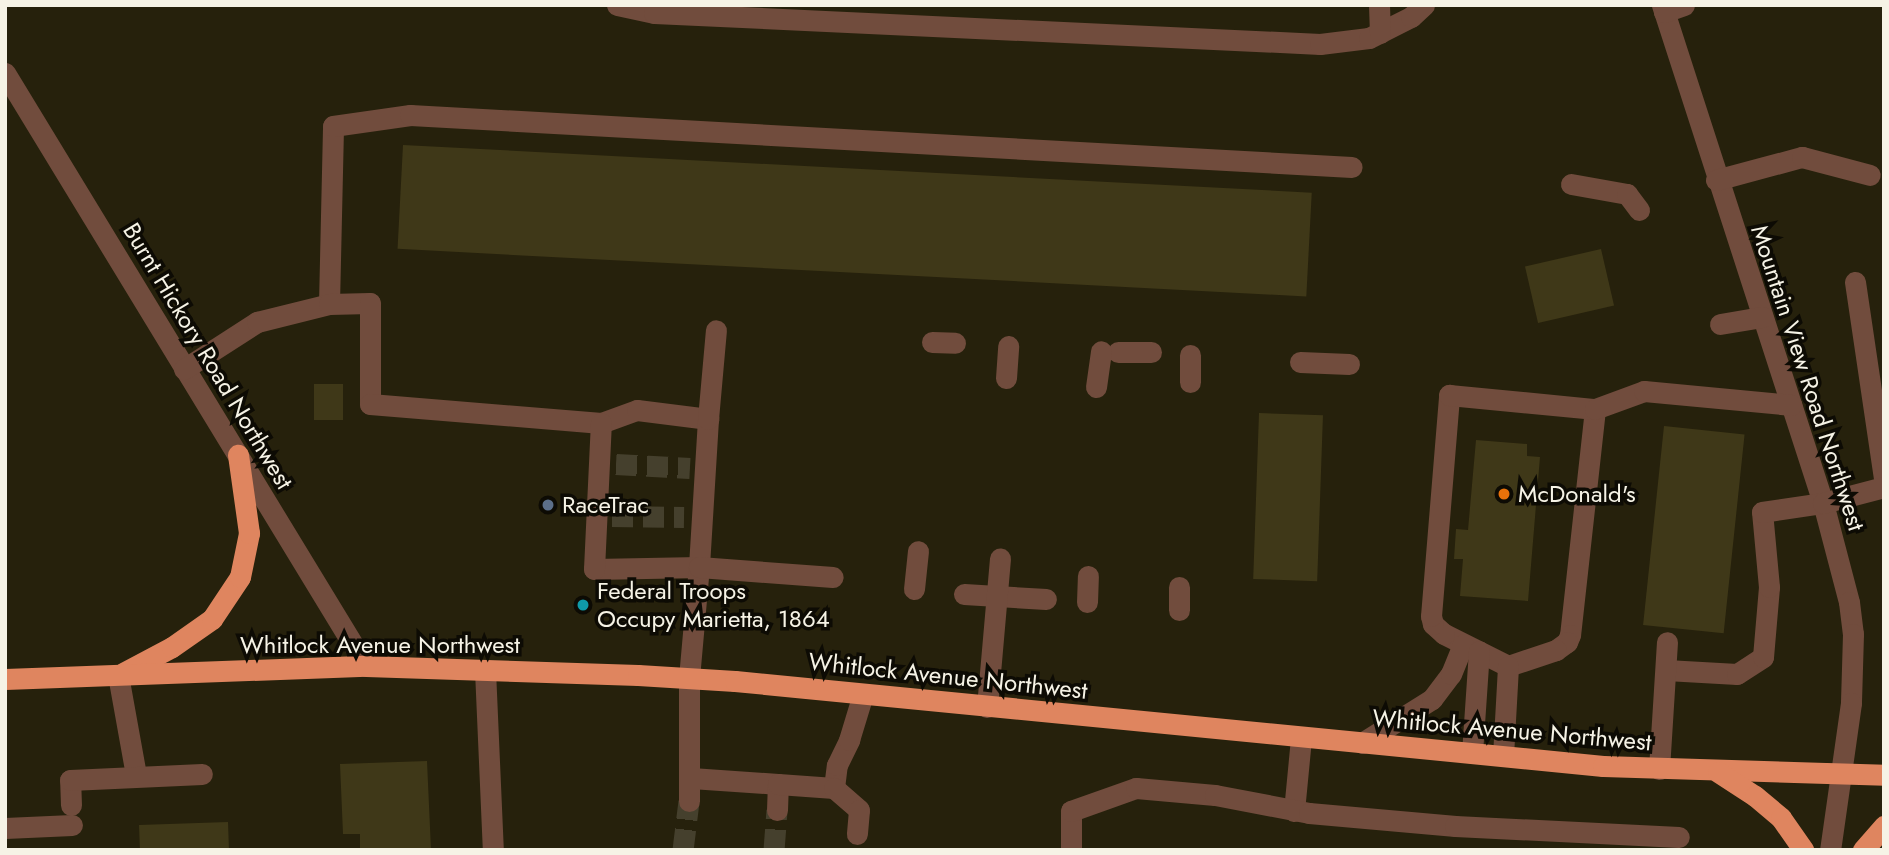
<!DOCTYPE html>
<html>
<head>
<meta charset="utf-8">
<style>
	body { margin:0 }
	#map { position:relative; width:1889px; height:855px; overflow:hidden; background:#26210c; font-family:Jost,sans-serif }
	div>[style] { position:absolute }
	.building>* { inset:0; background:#3f3818; transform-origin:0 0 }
	.minor-tunnel>* { height:21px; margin-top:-10.5px; transform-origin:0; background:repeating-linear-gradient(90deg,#45402d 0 21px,transparent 0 31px) }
	.minor>* { height:21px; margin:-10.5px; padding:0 10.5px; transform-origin:10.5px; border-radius:10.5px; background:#714c3d }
	.highway>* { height:21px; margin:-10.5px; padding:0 10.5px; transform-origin:10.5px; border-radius:10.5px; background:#df855f }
	.dots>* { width:19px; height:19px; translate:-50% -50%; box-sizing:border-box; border:4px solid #0d0b04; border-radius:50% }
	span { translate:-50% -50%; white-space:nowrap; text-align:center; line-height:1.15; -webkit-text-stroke:7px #0d0b04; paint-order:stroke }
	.street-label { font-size:24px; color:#f6f3e6 }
	.poi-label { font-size:24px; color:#f6f3e6 }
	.left { translate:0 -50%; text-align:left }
	.frame { position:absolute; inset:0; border:7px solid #f6f3e6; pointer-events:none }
</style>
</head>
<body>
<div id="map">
	<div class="building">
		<i style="left:403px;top:145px;width:910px;height:104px;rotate:3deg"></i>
		<i style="left:1601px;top:249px;width:58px;height:78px;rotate:77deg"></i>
		<i style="left:314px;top:384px;width:29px;height:36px"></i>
		<i style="left:1259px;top:413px;width:64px;height:166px;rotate:2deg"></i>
		<i style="left:1664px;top:426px;width:81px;height:200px;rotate:6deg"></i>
		<i style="clip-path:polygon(1476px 440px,1527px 444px,1527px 456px,1540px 457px,1528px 601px,1460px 596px,1463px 559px,1454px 559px,1456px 529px,1468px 530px)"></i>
		<i style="clip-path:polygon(427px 761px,431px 850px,360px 850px,360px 834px,343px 834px,340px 764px)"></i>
		<i style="left:228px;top:822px;width:28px;height:89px;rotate:88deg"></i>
	</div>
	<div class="minor-tunnel">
		<i style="left:616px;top:464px;width:74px;rotate:3.1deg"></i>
		<i style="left:612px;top:516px;width:72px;rotate:0.8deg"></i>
		<i style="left:683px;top:850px;width:49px;rotate:-83deg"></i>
		<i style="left:774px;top:850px;width:40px;rotate:-85.7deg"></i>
	</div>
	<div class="minor">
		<i style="left:617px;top:5px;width:38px;rotate:12deg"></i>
		<i style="left:654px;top:13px;width:667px;rotate:2.66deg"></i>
		<i style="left:1320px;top:44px;width:49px;rotate:-7deg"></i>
		<i style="left:1369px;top:38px;width:47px;rotate:-26.6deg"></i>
		<i style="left:1411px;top:17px;width:18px;rotate:-43deg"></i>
		<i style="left:1379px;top:5px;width:28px;rotate:88deg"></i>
		<i style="left:1662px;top:5px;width:523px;rotate:72.08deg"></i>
		<i style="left:1823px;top:503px;width:102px;rotate:75.3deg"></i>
		<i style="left:1849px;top:602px;width:32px;rotate:83deg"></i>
		<i style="left:1853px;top:634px;width:69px;rotate:91.7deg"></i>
		<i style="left:1851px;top:703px;width:148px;rotate:98.1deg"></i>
		<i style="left:1664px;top:12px;width:21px;rotate:-19deg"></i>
		<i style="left:5px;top:73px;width:694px;rotate:58.67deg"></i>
		<i style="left:1716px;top:180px;width:89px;rotate:-15deg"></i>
		<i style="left:1802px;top:157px;width:70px;rotate:14.8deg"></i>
		<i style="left:1571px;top:184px;width:57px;rotate:10.1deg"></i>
		<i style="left:1627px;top:194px;width:20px;rotate:53deg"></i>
		<i style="left:1855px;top:282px;width:198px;rotate:81.6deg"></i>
		<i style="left:329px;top:304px;width:178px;rotate:-88.7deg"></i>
		<i style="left:333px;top:126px;width:78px;rotate:-8.1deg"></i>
		<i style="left:410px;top:115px;width:943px;rotate:3.16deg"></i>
		<i style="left:1720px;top:324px;width:43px;rotate:-9.5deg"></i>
		<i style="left:932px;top:342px;width:23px;rotate:2deg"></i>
		<i style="left:1118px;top:352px;width:33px"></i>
		<i style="left:1300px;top:362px;width:49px;rotate:2.3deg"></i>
		<i style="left:184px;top:369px;width:87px;rotate:-32.8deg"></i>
		<i style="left:257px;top:322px;width:74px;rotate:-14deg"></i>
		<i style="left:329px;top:304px;width:41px;rotate:-1.4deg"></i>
		<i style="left:370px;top:303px;width:101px;rotate:90deg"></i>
		<i style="left:370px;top:404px;width:232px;rotate:4.7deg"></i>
		<i style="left:601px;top:423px;width:38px;rotate:-20deg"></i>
		<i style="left:637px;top:410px;width:72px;rotate:7.2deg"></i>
		<i style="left:708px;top:419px;width:148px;rotate:93.5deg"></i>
		<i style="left:699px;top:567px;width:105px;rotate:178.9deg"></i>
		<i style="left:594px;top:569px;width:146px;rotate:-87.3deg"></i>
		<i style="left:1006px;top:378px;width:32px;rotate:-86deg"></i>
		<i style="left:1190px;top:382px;width:27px;rotate:-90deg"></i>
		<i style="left:1096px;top:387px;width:36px;rotate:-82deg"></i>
		<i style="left:1595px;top:409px;width:227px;rotate:96.3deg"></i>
		<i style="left:1570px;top:635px;width:8px;rotate:113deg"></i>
		<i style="left:1567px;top:642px;width:14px;rotate:144deg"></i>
		<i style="left:1556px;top:650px;width:51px;rotate:161.6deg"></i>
		<i style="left:1508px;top:666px;width:72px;rotate:-153.4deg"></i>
		<i style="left:1444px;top:634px;width:15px;rotate:-138deg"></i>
		<i style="left:1433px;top:624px;width:8px;rotate:-104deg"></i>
		<i style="left:1431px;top:616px;width:222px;rotate:-85.3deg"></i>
		<i style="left:1449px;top:395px;width:147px;rotate:5.5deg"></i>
		<i style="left:1595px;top:409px;width:52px;rotate:-20.2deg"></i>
		<i style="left:1644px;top:391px;width:148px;rotate:5.4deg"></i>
		<i style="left:708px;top:419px;width:89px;rotate:-84.9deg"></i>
		<i style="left:1179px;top:587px;width:23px;rotate:90deg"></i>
		<i style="left:914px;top:589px;width:38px;rotate:-84deg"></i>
		<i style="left:964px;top:594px;width:82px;rotate:3.5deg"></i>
		<i style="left:1087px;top:602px;width:26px;rotate:-88deg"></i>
		<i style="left:485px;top:670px;width:180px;rotate:87.5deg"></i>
		<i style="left:1666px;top:670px;width:71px;rotate:3.2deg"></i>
		<i style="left:1737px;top:674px;width:31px;rotate:-33deg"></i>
		<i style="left:1763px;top:657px;width:70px;rotate:-85.1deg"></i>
		<i style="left:1769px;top:587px;width:75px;rotate:-95.3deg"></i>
		<i style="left:1762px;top:512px;width:62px;rotate:-8.4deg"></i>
		<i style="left:1823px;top:503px;width:63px;rotate:-14.7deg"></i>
		<i style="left:118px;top:675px;width:102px;rotate:79.8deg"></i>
		<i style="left:987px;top:707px;width:149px;rotate:-85deg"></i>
		<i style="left:1362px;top:743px;width:83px;rotate:-32.2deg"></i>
		<i style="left:1432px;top:699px;width:31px;rotate:-53deg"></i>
		<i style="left:1451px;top:674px;width:32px;rotate:-68deg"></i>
		<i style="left:1472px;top:753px;width:102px;rotate:-86.1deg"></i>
		<i style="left:1503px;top:756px;width:90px;rotate:-86.8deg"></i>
		<i style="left:1659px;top:769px;width:127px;rotate:-86.4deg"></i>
		<i style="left:691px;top:778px;width:87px;rotate:3.9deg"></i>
		<i style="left:834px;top:788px;width:23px;rotate:-83deg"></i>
		<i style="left:837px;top:765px;width:28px;rotate:-64deg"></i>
		<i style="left:849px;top:740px;width:48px;rotate:-73.1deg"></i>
		<i style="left:689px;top:801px;width:123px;rotate:-90deg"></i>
		<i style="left:689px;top:678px;width:111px;rotate:-84.9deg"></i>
		<i style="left:699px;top:567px;width:134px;rotate:4.3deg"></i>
		<i style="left:71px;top:805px;width:25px;rotate:-92deg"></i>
		<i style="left:70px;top:780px;width:132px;rotate:-2.6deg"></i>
		<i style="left:777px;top:810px;width:26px;rotate:-88deg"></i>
		<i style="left:778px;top:784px;width:56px;rotate:4.1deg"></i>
		<i style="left:834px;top:788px;width:33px;rotate:41deg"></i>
		<i style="left:859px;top:810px;width:24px;rotate:95deg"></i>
		<i style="left:1294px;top:811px;width:73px;rotate:-84.5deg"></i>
		<i style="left:5px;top:828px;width:67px;rotate:-2.6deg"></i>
		<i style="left:1071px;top:850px;width:39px;rotate:-90deg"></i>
		<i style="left:1071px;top:811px;width:69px;rotate:-19.5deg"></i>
		<i style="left:1136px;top:788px;width:79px;rotate:5.1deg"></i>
		<i style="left:1215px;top:795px;width:96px;rotate:10.8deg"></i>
		<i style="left:1309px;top:813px;width:147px;rotate:5.1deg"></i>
		<i style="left:1455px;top:826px;width:224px;rotate:2.8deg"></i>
	</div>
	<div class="highway">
		<i style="left:123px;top:673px;width:55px;rotate:-28deg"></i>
		<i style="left:172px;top:647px;width:49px;rotate:-35deg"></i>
		<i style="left:212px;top:619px;width:50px;rotate:-56.3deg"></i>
		<i style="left:240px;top:577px;width:45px;rotate:-78.4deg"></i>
		<i style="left:249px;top:533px;width:79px;rotate:-98deg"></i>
		<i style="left:5px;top:679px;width:361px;rotate:-2.1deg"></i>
		<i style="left:366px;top:666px;width:272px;rotate:1.9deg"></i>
		<i style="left:638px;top:675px;width:97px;rotate:3.5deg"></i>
		<i style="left:735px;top:681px;width:872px;rotate:5.59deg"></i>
		<i style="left:1603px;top:766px;width:281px;rotate:1.8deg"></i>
		<i style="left:1718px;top:772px;width:44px;rotate:33deg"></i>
		<i style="left:1755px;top:796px;width:34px;rotate:40deg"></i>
		<i style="left:1781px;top:818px;width:39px;rotate:55deg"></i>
		<i style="left:1863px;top:850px;width:32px;rotate:-49deg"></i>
	</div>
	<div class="dots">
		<i style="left:1504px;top:494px;background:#e8710a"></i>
		<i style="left:548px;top:505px;background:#5c6f8a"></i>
		<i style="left:583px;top:605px;background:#0f9aa8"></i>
	</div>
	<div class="street-label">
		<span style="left:208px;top:356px;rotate:59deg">Burnt Hickory Road Northwest</span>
		<span style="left:1808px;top:378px;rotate:72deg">Mountain View Road Northwest</span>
		<span style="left:380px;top:645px">Whitlock Avenue Northwest</span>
		<span style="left:948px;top:676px;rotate:6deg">Whitlock Avenue Northwest</span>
		<span style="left:1512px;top:730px;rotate:5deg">Whitlock Avenue Northwest</span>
	</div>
	<div class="poi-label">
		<span class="left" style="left:1518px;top:494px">McDonald's</span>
		<span class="left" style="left:562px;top:505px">RaceTrac</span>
		<span class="left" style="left:597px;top:605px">Federal Troops<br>Occupy Marietta, 1864</span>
	</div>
	<div class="frame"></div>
</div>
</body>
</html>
